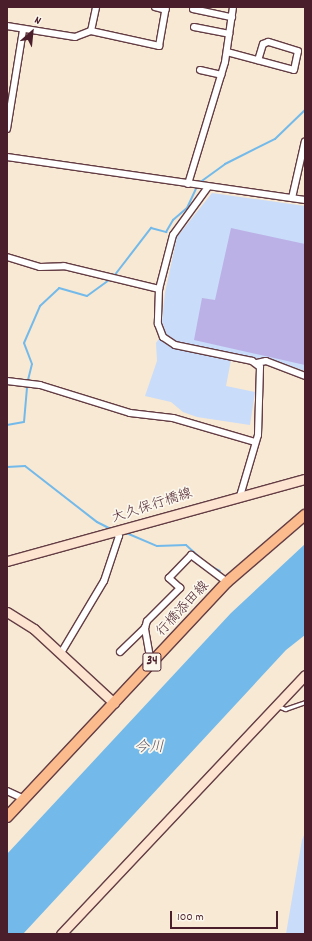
<!DOCTYPE html>
<html>
<head>
<meta charset="utf-8">
<style>
	body { margin:0 }
	#map { position:relative; width:312px; height:941px; overflow:hidden; background:#f7e9d4; font-family:Dekko,"Klee One",sans-serif }
	div>[style] { position:absolute }
	.built>* { inset:0; background:#c9dcf9 }
	.water>* { inset:0; background:#73baeb }
	.stream>* { height:2px; margin:-1px; padding:0 1px; transform-origin:1px; border-radius:1px; background:#73baeb }
	.building>* { inset:0; background:#bbb1e6 }
	.roads { filter:drop-shadow(1px 0 #643d44) drop-shadow(-1px 0 #643d44) drop-shadow(0 1px #643d44) drop-shadow(0 -1px #643d44) }
	.lane>* { height:3px; margin:-1.5px; padding:0 1.5px; transform-origin:1.5px; border-radius:1.5px; background:#fff }
	.street>* { height:6px; margin:-3px; padding:0 3px; transform-origin:3px; border-radius:3px; background:#fff }
	.secondary>* { height:9px; margin:-4.5px; padding:0 4.5px; transform-origin:4.5px; border-radius:4.5px; background:#fde4d1 }
	.primary>* { height:10px; margin:-5px; padding:0 5px; transform-origin:5px; border-radius:5px; background:#fbbb8d }
	span { translate:-50% -50%; white-space:nowrap; text-align:center; line-height:1.15; -webkit-text-stroke:3.5px #fbf7ec; paint-order:stroke }
	.shield-label span { padding:1px 3px; background:#fbf7ec; border:1px solid; border-radius:3px; -webkit-text-stroke-width:0 }
	.shield-label { font-size:13px; color:#4a1f2b; font-weight:700 }
	.street-label { font-size:14px; color:#4a1f2b }
	.water-label { font-size:15px; color:#58556e; font-style:italic }
	.frame { position:absolute; inset:0; border:8px solid #4a1f2b; pointer-events:none }
	.north { position:absolute; left:12px; top:12px; width:40px; height:40px; -webkit-text-stroke:3px #fbf7ec; paint-order:stroke; rotate:27deg; font-size:11px; font-weight:700; line-height:16px; text-align:center; color:#4a1f2b }
	.north::after { content:''; display:block; margin:auto; width:14px; height:18px; background:#4a1f2b; clip-path:polygon(50% 0,100% 100%,50% 72%,0 100%) }
	.scale { position:absolute; left:170px; top:911px; width:108px; height:18px; box-sizing:border-box; border:2px solid #4a1f2b; border-top:0; padding-left:5px; font-size:12px; line-height:14px; white-space:nowrap; color:#4a1f2b; -webkit-text-stroke:3px #fbf7ec; paint-order:stroke }
</style>
</head>
<body>
<div id="map">
	<div class="built">
		<i style="clip-path:polygon(212px 193px,305px 206px,305px 371px,270px 359px,252px 365px,231px 360px,226px 386px,255px 392px,250px 425px,197px 417px,183px 412px,171px 402px,145px 396px,157px 361px,156px 343px,165px 330px,162px 322px,165px 293px,177px 237px)"></i>
		<i style="clip-path:polygon(305px 833px,305px 934px,286px 934px,302px 840px)"></i>
	</div>
	<div class="water">
		<i style="clip-path:polygon(305px 544px,305px 635px,286px 650px,23px 934px,7px 934px,7px 854px,231px 613px)"></i>
	</div>
	<div class="stream">
		<i style="left:199px;top:183px;width:32px;rotate:-36deg"></i>
		<i style="left:225px;top:164px;width:56px;rotate:-26.6deg"></i>
		<i style="left:275px;top:139px;width:42px;rotate:-44deg"></i>
		<i style="left:114px;top:276px;width:61px;rotate:-52.4deg"></i>
		<i style="left:151px;top:228px;width:16px;rotate:15deg"></i>
		<i style="left:166px;top:232px;width:14px;rotate:-60deg"></i>
		<i style="left:173px;top:220px;width:18px;rotate:-41deg"></i>
		<i style="left:187px;top:208px;width:23px;rotate:-65deg"></i>
		<i style="left:28px;top:380px;width:16px;rotate:-76deg"></i>
		<i style="left:32px;top:364px;width:22px;rotate:-111deg"></i>
		<i style="left:24px;top:343px;width:40px;rotate:-66.6deg"></i>
		<i style="left:40px;top:306px;width:26px;rotate:-43deg"></i>
		<i style="left:59px;top:288px;width:29px;rotate:16deg"></i>
		<i style="left:87px;top:296px;width:29px;rotate:-36deg"></i>
		<i style="left:7px;top:425px;width:17px;rotate:-10deg"></i>
		<i style="left:24px;top:422px;width:36px;rotate:-85deg"></i>
		<i style="left:7px;top:467px;width:18px;rotate:-3deg"></i>
		<i style="left:25px;top:466px;width:91px;rotate:37.9deg"></i>
		<i style="left:97px;top:522px;width:16px;rotate:27deg"></i>
		<i style="left:124px;top:532px;width:36px;rotate:23deg"></i>
		<i style="left:157px;top:546px;width:29px;rotate:-2deg"></i>
		<i style="left:186px;top:545px;width:25px;rotate:42deg"></i>
		<i style="left:210px;top:566px;width:11px;rotate:27deg"></i>
	</div>
	<div class="building">
		<i style="clip-path:polygon(231px 228px,305px 244px,305px 365px,194px 340px,202px 298px,215px 300px)"></i>
	</div>
	<div class="roads">
		<div class="lane">
			<i style="left:278px;top:706px;width:8px;rotate:23deg"></i>
			<i style="left:285px;top:709px;width:21px;rotate:-19deg"></i>
		</div>
		<div class="street">
			<i style="left:155px;top:7px;width:11px;rotate:15deg"></i>
			<i style="left:193px;top:9px;width:40px;rotate:12deg"></i>
			<i style="left:7px;top:26px;width:69px;rotate:9.2deg"></i>
			<i style="left:75px;top:37px;width:17px;rotate:-21deg"></i>
			<i style="left:91px;top:31px;width:70px;rotate:12.4deg"></i>
			<i style="left:159px;top:46px;width:40px;rotate:-80deg"></i>
			<i style="left:194px;top:27px;width:36px;rotate:11deg"></i>
			<i style="left:91px;top:31px;width:25px;rotate:-78deg"></i>
			<i style="left:227px;top:52px;width:69px;rotate:15deg"></i>
			<i style="left:294px;top:70px;width:19px;rotate:-78deg"></i>
			<i style="left:298px;top:51px;width:31px;rotate:-163deg"></i>
			<i style="left:268px;top:42px;width:5px;rotate:158deg"></i>
			<i style="left:263px;top:44px;width:17px;rotate:107deg"></i>
			<i style="left:200px;top:70px;width:22px;rotate:13deg"></i>
			<i style="left:7px;top:129px;width:100px;rotate:-80.8deg"></i>
			<i style="left:7px;top:157px;width:301px;rotate:8.2deg"></i>
			<i style="left:188px;top:184px;width:127px;rotate:-73.1deg"></i>
			<i style="left:225px;top:62px;width:56px;rotate:-81.7deg"></i>
			<i style="left:208px;top:187px;width:59px;rotate:126.1deg"></i>
			<i style="left:173px;top:235px;width:56px;rotate:104.5deg"></i>
			<i style="left:159px;top:289px;width:35px;rotate:92deg"></i>
			<i style="left:158px;top:324px;width:14px;rotate:69deg"></i>
			<i style="left:163px;top:337px;width:14px;rotate:34deg"></i>
			<i style="left:175px;top:345px;width:79px;rotate:11.7deg"></i>
			<i style="left:252px;top:361px;width:10px;rotate:37deg"></i>
			<i style="left:260px;top:367px;width:68px;rotate:91.7deg"></i>
			<i style="left:258px;top:435px;width:64px;rotate:106.4deg"></i>
			<i style="left:292px;top:198px;width:58px;rotate:-77.2deg"></i>
			<i style="left:7px;top:257px;width:34px;rotate:17deg"></i>
			<i style="left:40px;top:267px;width:24px;rotate:-2deg"></i>
			<i style="left:64px;top:266px;width:98px;rotate:13.6deg"></i>
			<i style="left:257px;top:363px;width:9px;rotate:-13deg"></i>
			<i style="left:266px;top:361px;width:42px;rotate:21deg"></i>
			<i style="left:7px;top:381px;width:33px;rotate:7deg"></i>
			<i style="left:40px;top:385px;width:94px;rotate:17.3deg"></i>
			<i style="left:130px;top:413px;width:43px;rotate:6.6deg"></i>
			<i style="left:173px;top:418px;width:85px;rotate:16.3deg"></i>
			<i style="left:120px;top:652px;width:35px;rotate:-44deg"></i>
			<i style="left:61px;top:653px;width:84px;rotate:-59.2deg"></i>
			<i style="left:104px;top:581px;width:47px;rotate:-71.6deg"></i>
			<i style="left:119px;top:536px;width:4px;rotate:-135deg"></i>
			<i style="left:151px;top:663px;width:36px;rotate:-100deg"></i>
			<i style="left:145px;top:628px;width:7px;rotate:-74deg"></i>
			<i style="left:147px;top:621px;width:47px;rotate:-45deg"></i>
			<i style="left:180px;top:588px;width:15px;rotate:-138deg"></i>
			<i style="left:169px;top:578px;width:32px;rotate:-46deg"></i>
			<i style="left:191px;top:555px;width:45px;rotate:36.9deg"></i>
			<i style="left:7px;top:791px;width:19px;rotate:25deg"></i>
		</div>
		<div class="secondary">
			<i style="left:7px;top:561px;width:309px;rotate:-15.4deg"></i>
			<i style="left:7px;top:612px;width:32px;rotate:32deg"></i>
			<i style="left:34px;top:629px;width:109px;rotate:42.8deg"></i>
			<i style="left:61px;top:934px;width:356px;rotate:-46.7deg"></i>
		</div>
		<div class="primary">
			<i style="left:7px;top:817px;width:322px;rotate:-46.9deg"></i>
			<i style="left:227px;top:582px;width:103px;rotate:-40.7deg"></i>
		</div>
	</div>
	<div class="shield-label">
		<span style="left:152px;top:662px">34</span>
	</div>
	<div class="street-label">
		<span style="left:152px;top:506px;rotate:-18deg">大久保行橋線</span>
		<span style="left:183px;top:609px;rotate:-47deg">行橋添田線</span>
	</div>
	<div class="water-label">
		<span style="left:149px;top:749px">今川</span>
	</div>
	<div class="frame"></div>
	<div class="north">N</div>
	<div class="scale">100 m</div>
</div>
</body>
</html>
